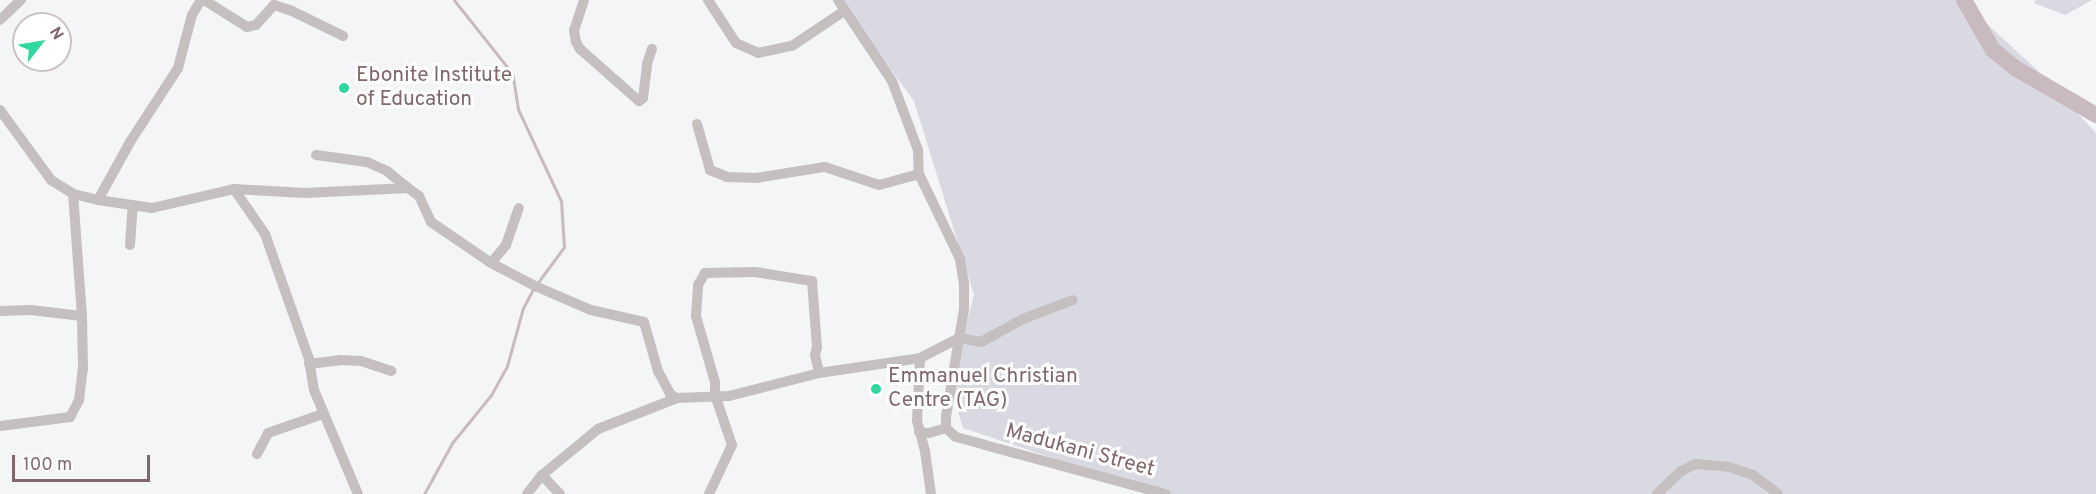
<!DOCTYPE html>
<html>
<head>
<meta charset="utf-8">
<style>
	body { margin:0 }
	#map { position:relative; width:2096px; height:494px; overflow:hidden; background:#f3f5f6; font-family:Overpass,sans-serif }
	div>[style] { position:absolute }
	.green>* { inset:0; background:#d9d9e1 }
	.stream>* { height:3px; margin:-1.5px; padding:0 1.5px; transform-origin:1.5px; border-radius:1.5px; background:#c9bac0 }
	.river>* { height:16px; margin:-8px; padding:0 8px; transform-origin:8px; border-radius:8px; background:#c9bac0 }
	.minor>* { height:10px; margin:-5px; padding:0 5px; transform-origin:5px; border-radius:5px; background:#c6bfc0 }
	.dots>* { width:16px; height:16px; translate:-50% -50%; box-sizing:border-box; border:3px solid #fff; border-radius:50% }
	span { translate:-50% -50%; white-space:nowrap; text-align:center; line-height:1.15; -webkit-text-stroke:6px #fff; paint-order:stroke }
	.poi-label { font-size:21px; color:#82676a }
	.left { translate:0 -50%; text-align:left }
	.street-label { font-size:21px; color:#82676a }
	.north { position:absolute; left:12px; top:12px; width:60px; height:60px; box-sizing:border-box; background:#fff; border:2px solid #cdc2c3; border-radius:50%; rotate:59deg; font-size:16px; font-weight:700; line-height:24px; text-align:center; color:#82676a }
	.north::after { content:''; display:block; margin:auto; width:21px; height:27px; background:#31d89e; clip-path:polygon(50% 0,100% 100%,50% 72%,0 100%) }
	.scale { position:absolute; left:12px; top:455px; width:138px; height:27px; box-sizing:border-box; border:3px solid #82676a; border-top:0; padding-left:8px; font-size:18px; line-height:21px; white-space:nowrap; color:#82676a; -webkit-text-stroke:4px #fff; paint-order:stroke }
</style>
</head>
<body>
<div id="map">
	<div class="green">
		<i style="clip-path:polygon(840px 0,1961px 0,2036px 69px,2096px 133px,2096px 494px,1159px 494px,963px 428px,950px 386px,974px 295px,914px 101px)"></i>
		<i style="clip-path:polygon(2036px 0,2092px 0,2065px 15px,2034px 3px)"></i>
	</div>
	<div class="stream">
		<i style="left:424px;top:494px;width:58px;rotate:-61.2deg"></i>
		<i style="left:452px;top:443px;width:62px;rotate:-50.9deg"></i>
		<i style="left:491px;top:395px;width:33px;rotate:-61deg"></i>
		<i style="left:507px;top:366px;width:60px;rotate:-74.6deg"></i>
		<i style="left:523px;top:308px;width:21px;rotate:-62deg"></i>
		<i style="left:533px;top:289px;width:52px;rotate:-53.6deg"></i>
		<i style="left:564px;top:247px;width:46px;rotate:-93.7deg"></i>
		<i style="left:561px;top:201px;width:102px;rotate:-115.1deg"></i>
		<i style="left:518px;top:109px;width:36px;rotate:-99deg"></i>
		<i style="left:512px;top:73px;width:93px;rotate:-128.5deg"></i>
	</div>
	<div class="river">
		<i style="left:1964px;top:0;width:58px;rotate:59.9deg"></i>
		<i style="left:1993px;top:50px;width:28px;rotate:39deg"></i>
		<i style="left:2015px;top:68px;width:94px;rotate:30.1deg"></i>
	</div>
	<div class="minor">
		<i style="left:204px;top:0;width:51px;rotate:32.1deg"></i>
		<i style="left:247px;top:27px;width:9px;rotate:-13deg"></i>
		<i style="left:256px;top:25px;width:27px;rotate:-48deg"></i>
		<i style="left:274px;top:5px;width:19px;rotate:18deg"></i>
		<i style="left:292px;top:11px;width:57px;rotate:26.1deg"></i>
		<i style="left:584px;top:0;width:32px;rotate:108deg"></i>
		<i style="left:574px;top:30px;width:12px;rotate:81deg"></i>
		<i style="left:576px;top:42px;width:8px;rotate:60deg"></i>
		<i style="left:580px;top:49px;width:79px;rotate:41.4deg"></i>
		<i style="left:639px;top:101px;width:5px;rotate:-37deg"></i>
		<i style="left:643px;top:98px;width:34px;rotate:-83deg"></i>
		<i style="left:647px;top:64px;width:16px;rotate:-72deg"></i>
		<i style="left:708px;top:0;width:51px;rotate:56.9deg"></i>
		<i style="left:736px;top:43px;width:24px;rotate:24deg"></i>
		<i style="left:758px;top:53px;width:35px;rotate:-12deg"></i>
		<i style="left:792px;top:46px;width:63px;rotate:-33.9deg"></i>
		<i style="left:838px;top:0;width:97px;rotate:56.3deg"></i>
		<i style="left:892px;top:81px;width:74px;rotate:69.4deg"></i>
		<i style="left:918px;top:150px;width:24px;rotate:88deg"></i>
		<i style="left:919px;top:174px;width:94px;rotate:64.2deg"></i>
		<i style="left:960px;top:259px;width:24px;rotate:81deg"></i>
		<i style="left:964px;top:283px;width:26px;rotate:90deg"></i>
		<i style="left:964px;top:309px;width:109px;rotate:99.5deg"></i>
		<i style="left:946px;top:416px;width:12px;rotate:90deg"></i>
		<i style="left:946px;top:428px;width:13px;rotate:42deg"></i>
		<i style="left:956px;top:437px;width:30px;rotate:15deg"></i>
		<i style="left:985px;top:445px;width:187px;rotate:15.2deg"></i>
		<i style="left:0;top:20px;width:29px;rotate:-44deg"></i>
		<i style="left:0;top:110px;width:87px;rotate:53.9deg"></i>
		<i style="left:51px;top:180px;width:26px;rotate:32deg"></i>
		<i style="left:73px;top:194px;width:26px;rotate:13deg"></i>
		<i style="left:98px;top:200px;width:55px;rotate:8.4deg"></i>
		<i style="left:152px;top:208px;width:84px;rotate:-13deg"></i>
		<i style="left:234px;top:189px;width:71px;rotate:3.2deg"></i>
		<i style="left:305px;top:193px;width:103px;rotate:-2.8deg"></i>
		<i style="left:408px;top:188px;width:14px;rotate:36deg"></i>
		<i style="left:419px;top:196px;width:29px;rotate:65deg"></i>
		<i style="left:431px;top:222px;width:73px;rotate:34.3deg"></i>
		<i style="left:491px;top:263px;width:50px;rotate:27.6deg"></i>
		<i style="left:535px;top:286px;width:61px;rotate:23.2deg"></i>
		<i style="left:591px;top:310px;width:54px;rotate:12.8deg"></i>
		<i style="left:644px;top:322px;width:51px;rotate:74.1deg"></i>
		<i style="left:658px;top:371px;width:26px;rotate:62deg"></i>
		<i style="left:670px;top:394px;width:8px;rotate:30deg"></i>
		<i style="left:677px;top:398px;width:52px;rotate:-2.2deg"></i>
		<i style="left:729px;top:396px;width:93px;rotate:-14.3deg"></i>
		<i style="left:819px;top:373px;width:102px;rotate:-8.4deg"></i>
		<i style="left:920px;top:358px;width:44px;rotate:-27.1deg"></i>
		<i style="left:959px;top:338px;width:22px;rotate:10deg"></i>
		<i style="left:981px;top:342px;width:48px;rotate:-28.7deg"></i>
		<i style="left:1023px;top:319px;width:53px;rotate:-20.8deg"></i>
		<i style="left:697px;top:124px;width:48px;rotate:74.2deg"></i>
		<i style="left:710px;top:170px;width:18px;rotate:22deg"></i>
		<i style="left:727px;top:177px;width:29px;rotate:2deg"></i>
		<i style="left:756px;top:178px;width:70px;rotate:-9.1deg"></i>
		<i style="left:825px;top:167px;width:57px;rotate:18.4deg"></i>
		<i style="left:879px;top:185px;width:41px;rotate:-15.4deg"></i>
		<i style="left:316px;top:155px;width:51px;rotate:7.8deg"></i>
		<i style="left:367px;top:162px;width:22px;rotate:24deg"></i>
		<i style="left:387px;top:171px;width:27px;rotate:39deg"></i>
		<i style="left:234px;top:189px;width:55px;rotate:55.4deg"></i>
		<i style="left:265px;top:234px;width:133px;rotate:70.6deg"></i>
		<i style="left:309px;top:359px;width:31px;rotate:81deg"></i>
		<i style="left:314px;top:390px;width:113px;rotate:67.1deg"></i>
		<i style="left:98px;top:200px;width:66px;rotate:-61.1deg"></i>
		<i style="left:130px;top:142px;width:88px;rotate:-57deg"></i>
		<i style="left:178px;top:68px;width:55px;rotate:-75.2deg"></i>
		<i style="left:192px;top:15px;width:17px;rotate:-59deg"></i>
		<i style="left:130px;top:245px;width:39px;rotate:-86deg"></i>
		<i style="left:491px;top:263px;width:23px;rotate:-50deg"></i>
		<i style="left:506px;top:245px;width:39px;rotate:-71deg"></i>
		<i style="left:0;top:311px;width:31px;rotate:-2deg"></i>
		<i style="left:31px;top:310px;width:51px;rotate:6.7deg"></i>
		<i style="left:920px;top:358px;width:63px;rotate:92.7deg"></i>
		<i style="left:917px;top:421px;width:31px;rotate:75deg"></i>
		<i style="left:925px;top:451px;width:43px;rotate:82.1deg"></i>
		<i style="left:309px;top:364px;width:31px;rotate:-7deg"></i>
		<i style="left:340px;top:360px;width:21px;rotate:3deg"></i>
		<i style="left:361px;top:361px;width:32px;rotate:18deg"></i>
		<i style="left:0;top:426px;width:71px;rotate:-7.3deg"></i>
		<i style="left:70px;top:417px;width:19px;rotate:-62deg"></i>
		<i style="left:79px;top:400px;width:32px;rotate:-83deg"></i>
		<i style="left:83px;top:368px;width:52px;rotate:-91.1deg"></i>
		<i style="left:82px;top:316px;width:122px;rotate:-94.2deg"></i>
		<i style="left:919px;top:432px;width:10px;rotate:6deg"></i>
		<i style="left:929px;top:433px;width:18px;rotate:-16deg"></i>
		<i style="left:257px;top:454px;width:24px;rotate:-62deg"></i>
		<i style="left:268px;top:433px;width:58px;rotate:-19.1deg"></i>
		<i style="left:542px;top:475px;width:26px;rotate:47deg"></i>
		<i style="left:527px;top:494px;width:24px;rotate:-52deg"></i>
		<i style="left:542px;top:475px;width:72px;rotate:-39.4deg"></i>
		<i style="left:598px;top:429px;width:85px;rotate:-21.4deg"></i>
		<i style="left:709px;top:494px;width:54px;rotate:-64.9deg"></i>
		<i style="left:732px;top:445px;width:53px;rotate:-108.8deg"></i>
		<i style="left:715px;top:395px;width:13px;rotate:-90deg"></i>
		<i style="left:715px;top:382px;width:69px;rotate:-106.1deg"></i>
		<i style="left:696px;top:316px;width:31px;rotate:-86deg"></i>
		<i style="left:698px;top:285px;width:14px;rotate:-60deg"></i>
		<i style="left:705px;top:273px;width:50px;rotate:-1.1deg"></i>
		<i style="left:755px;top:272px;width:58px;rotate:9deg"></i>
		<i style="left:812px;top:281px;width:66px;rotate:85.7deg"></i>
		<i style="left:817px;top:347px;width:8px;rotate:104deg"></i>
		<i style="left:815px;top:355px;width:18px;rotate:77deg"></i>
		<i style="left:1657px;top:494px;width:33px;rotate:-44deg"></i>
		<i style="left:1681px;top:471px;width:17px;rotate:-25deg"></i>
		<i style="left:1696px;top:464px;width:33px;rotate:5deg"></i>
		<i style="left:1729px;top:467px;width:25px;rotate:18deg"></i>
		<i style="left:1753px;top:475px;width:31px;rotate:37deg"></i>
	</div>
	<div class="dots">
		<i style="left:344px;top:88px;background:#31d89e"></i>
		<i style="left:876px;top:389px;background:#31d89e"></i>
	</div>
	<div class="poi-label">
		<span class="left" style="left:356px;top:88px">Ebonite Institute<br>of Education</span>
		<span class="left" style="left:888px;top:389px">Emmanuel Christian<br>Centre (TAG)</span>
	</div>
	<div class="street-label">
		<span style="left:1080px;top:451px;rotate:15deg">Madukani Street</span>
	</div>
	<div class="north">N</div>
	<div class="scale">100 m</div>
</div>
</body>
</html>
